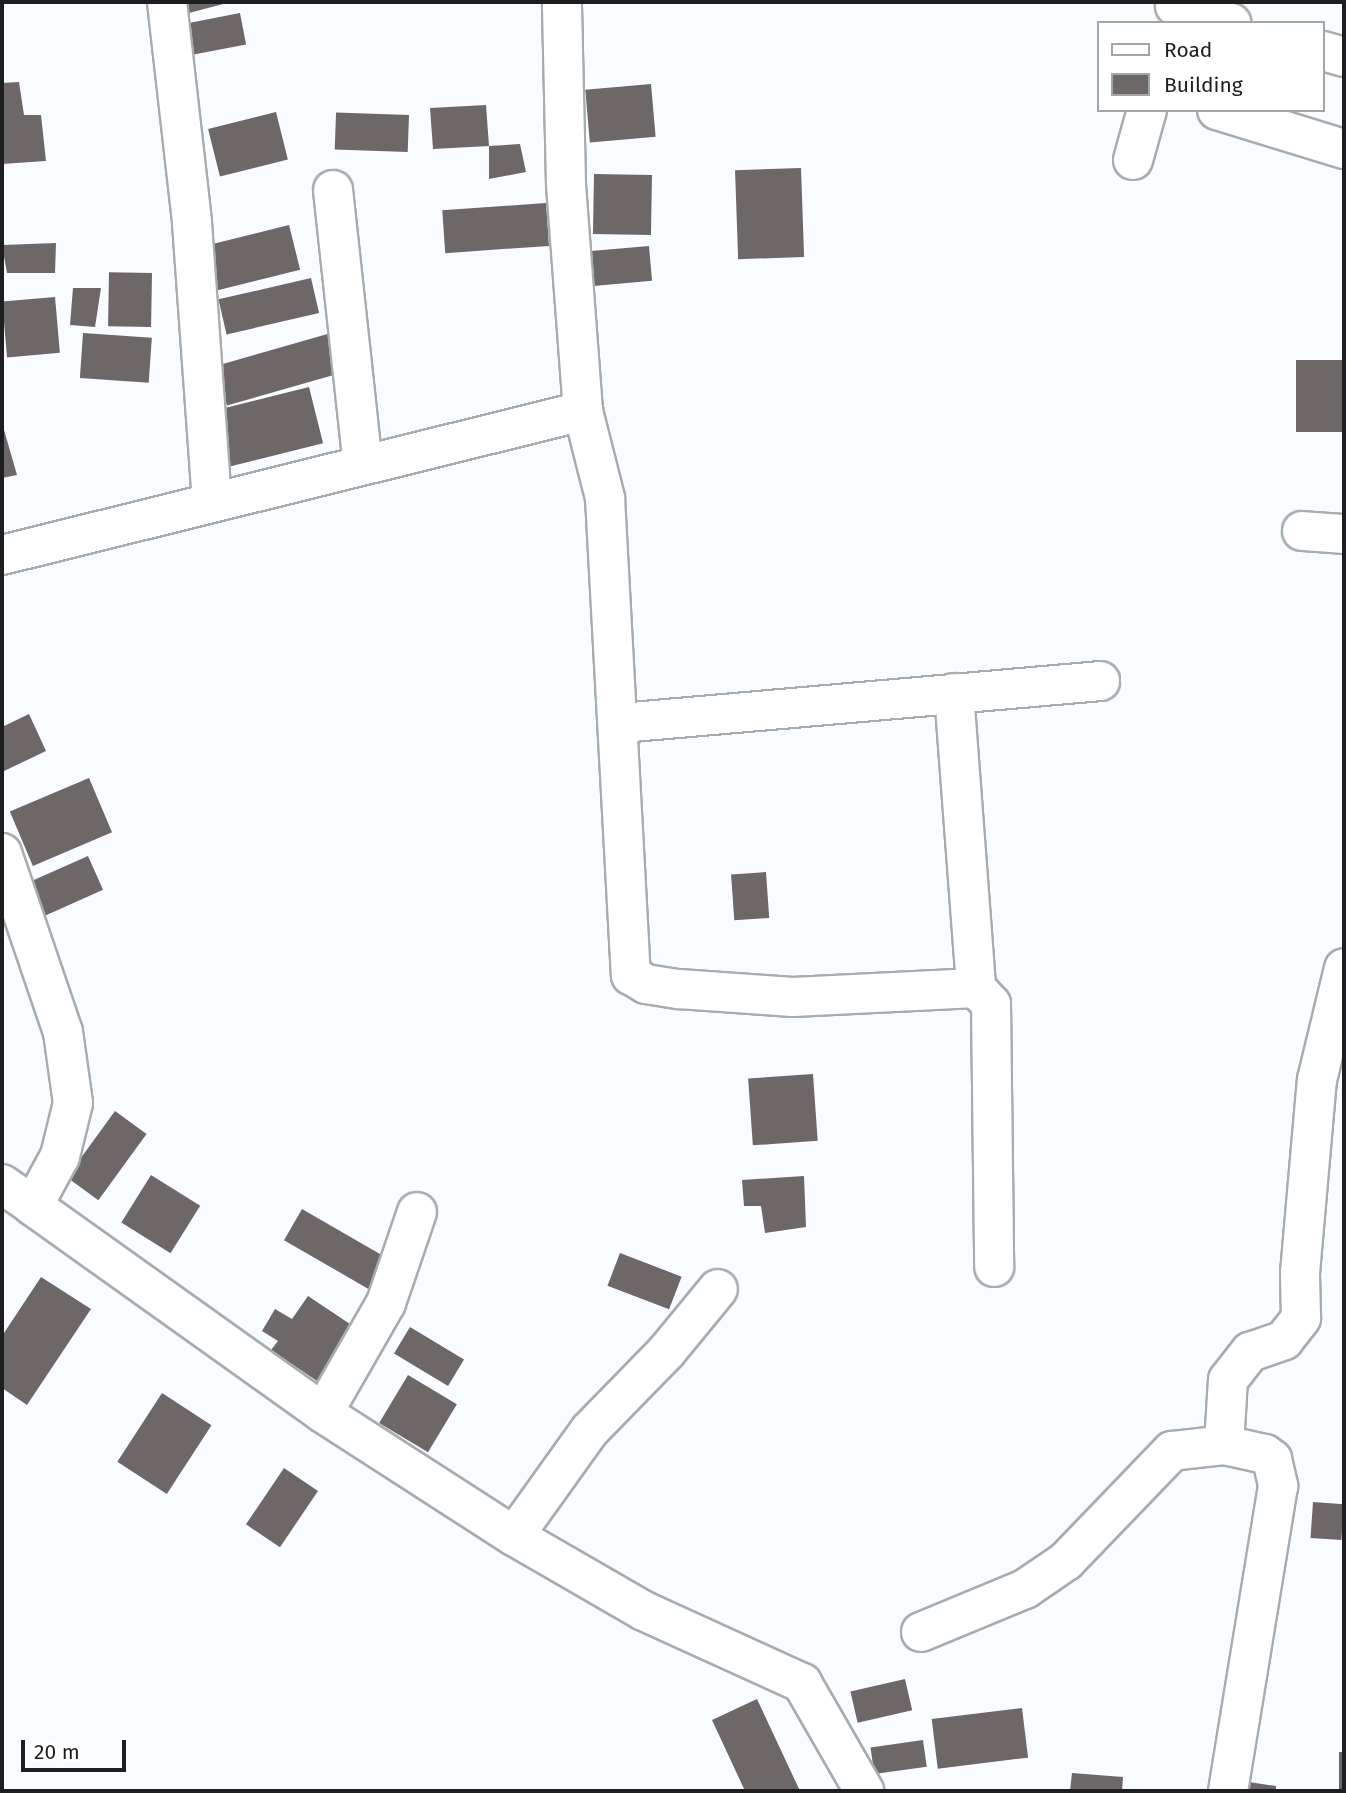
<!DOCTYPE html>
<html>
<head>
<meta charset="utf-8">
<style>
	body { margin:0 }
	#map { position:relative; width:1346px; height:1793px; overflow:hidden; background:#f8fcff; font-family:"Fira Sans",sans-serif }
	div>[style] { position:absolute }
	.building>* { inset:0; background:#6d6768; transform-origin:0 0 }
	.roads { filter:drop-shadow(2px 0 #a7acb0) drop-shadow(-2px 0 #a7acb0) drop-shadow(0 2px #a7acb0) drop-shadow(0 -2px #a7acb0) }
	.minor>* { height:38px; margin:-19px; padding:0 19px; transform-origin:19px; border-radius:19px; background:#fff }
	span { translate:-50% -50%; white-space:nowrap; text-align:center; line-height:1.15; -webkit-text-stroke:7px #fff; paint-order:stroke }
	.frame { position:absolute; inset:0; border:4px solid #1c1e1f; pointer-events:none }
	.legend { position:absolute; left:1097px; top:21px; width:228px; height:91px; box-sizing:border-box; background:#fff; border:2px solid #a4a5a5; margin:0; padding:9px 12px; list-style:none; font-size:21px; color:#1c1e1f }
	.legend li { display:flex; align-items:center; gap:14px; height:35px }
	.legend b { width:35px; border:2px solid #a4a5a5 }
	.scale { position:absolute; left:21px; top:1740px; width:105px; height:32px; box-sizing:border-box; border:4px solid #1c1e1f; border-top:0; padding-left:9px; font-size:21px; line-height:24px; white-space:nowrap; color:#1c1e1f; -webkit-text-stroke:5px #fff; paint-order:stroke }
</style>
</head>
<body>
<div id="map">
	<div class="building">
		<i style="clip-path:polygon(187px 2px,227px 2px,227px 3px,189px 13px)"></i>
		<i style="left:240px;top:13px;width:32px;height:56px;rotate:79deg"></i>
		<i style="clip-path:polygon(19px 82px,24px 115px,41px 115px,46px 161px,2px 164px,2px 83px)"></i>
		<i style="left:651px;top:84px;width:53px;height:66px;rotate:85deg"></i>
		<i style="clip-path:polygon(486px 105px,489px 146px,520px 144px,526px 172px,489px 179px,489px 146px,433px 149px,430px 108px)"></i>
		<i style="left:276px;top:112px;width:49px;height:70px;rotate:76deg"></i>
		<i style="left:409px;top:115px;width:37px;height:73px;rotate:92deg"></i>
		<i style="left:801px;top:168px;width:89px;height:66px;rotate:88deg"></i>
		<i style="left:652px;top:175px;width:60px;height:58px;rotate:91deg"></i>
		<i style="left:546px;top:203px;width:43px;height:104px;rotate:86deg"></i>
		<i style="left:289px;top:225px;width:46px;height:87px;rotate:76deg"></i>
		<i style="clip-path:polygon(56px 243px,55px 273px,7px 273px,2px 245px)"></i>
		<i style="left:649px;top:246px;width:35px;height:70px;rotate:85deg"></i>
		<i style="left:152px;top:273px;width:54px;height:43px;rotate:91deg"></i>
		<i style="left:311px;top:278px;width:36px;height:95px;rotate:77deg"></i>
		<i style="clip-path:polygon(73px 288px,101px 288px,95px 327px,70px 325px)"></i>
		<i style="left:55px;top:297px;width:56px;height:53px;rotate:85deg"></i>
		<i style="left:83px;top:333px;width:69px;height:45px;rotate:4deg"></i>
		<i style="left:331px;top:333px;width:41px;height:120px;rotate:74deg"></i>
		<i style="left:1296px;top:360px;width:48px;height:72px"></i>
		<i style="left:309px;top:387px;width:58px;height:96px;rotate:76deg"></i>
		<i style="clip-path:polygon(2px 423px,17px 475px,2px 478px)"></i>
		<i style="clip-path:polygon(29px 714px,46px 751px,2px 772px,2px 727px)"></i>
		<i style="left:89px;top:778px;width:59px;height:86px;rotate:67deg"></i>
		<i style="left:88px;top:856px;width:37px;height:66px;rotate:66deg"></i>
		<i style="left:766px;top:872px;width:46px;height:35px;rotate:86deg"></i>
		<i style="left:813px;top:1074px;width:67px;height:65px;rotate:86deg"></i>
		<i style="left:115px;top:1111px;width:39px;height:82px;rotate:36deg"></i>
		<i style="left:151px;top:1175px;width:58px;height:56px;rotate:32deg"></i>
		<i style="clip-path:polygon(804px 1176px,806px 1227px,765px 1233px,761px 1206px,744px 1206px,742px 1180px)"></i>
		<i style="left:302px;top:1209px;width:99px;height:36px;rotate:30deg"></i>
		<i style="left:620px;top:1253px;width:66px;height:35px;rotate:21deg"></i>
		<i style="clip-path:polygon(41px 1277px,91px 1309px,27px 1405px,2px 1388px,2px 1336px)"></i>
		<i style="clip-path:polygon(308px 1296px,359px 1330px,323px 1385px,271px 1350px,278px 1341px,262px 1331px,275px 1309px,292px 1319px)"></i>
		<i style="left:410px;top:1327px;width:63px;height:31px;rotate:31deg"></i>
		<i style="left:408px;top:1375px;width:57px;height:56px;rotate:31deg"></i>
		<i style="left:162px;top:1393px;width:59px;height:82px;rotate:33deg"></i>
		<i style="left:284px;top:1468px;width:41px;height:68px;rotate:34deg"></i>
		<i style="left:1313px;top:1502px;width:31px;height:36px;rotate:4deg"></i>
		<i style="left:905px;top:1679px;width:32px;height:56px;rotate:77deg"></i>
		<i style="clip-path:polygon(757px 1699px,800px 1791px,745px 1791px,712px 1720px)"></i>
		<i style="left:1022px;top:1708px;width:50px;height:91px;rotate:83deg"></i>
		<i style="left:923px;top:1740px;width:27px;height:53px;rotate:82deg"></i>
		<i style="left:1339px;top:1752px;width:5px;height:39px"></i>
		<i style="clip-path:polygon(1072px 1773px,1123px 1777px,1122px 1791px,1070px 1791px)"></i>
		<i style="clip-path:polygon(1235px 1780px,1276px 1786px,1276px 1791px,1234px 1791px)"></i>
	</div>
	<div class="roads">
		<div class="minor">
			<i style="left:167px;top:2px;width:222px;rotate:83.5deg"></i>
			<i style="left:192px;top:223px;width:279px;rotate:85.9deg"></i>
			<i style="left:1175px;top:6px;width:59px;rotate:16.9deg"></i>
			<i style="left:1323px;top:51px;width:22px;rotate:16deg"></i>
			<i style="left:1217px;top:110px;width:133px;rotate:17.1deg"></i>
			<i style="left:1133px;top:160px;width:52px;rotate:-74.4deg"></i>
			<i style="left:333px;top:190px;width:276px;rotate:83.8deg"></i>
			<i style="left:583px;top:411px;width:90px;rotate:75.8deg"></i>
			<i style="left:605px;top:498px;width:478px;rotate:86.9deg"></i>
			<i style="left:631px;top:975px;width:17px;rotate:31deg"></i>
			<i style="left:646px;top:984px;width:33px;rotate:9deg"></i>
			<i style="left:679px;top:989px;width:114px;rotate:4deg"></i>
			<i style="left:793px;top:997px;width:183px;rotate:-2.8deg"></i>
			<i style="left:976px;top:988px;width:22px;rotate:47deg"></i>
			<i style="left:991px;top:1004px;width:263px;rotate:89.3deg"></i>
			<i style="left:1302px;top:531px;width:42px;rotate:4.1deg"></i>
			<i style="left:2px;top:555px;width:599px;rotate:-13.92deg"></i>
			<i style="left:583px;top:411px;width:229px;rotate:-94.3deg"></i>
			<i style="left:566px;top:183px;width:181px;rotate:-91.3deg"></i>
			<i style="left:954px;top:693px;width:296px;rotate:85.7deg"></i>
			<i style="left:621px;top:723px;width:481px;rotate:-5deg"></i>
			<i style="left:2px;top:853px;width:189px;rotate:71.2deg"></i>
			<i style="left:63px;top:1032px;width:72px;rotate:82deg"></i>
			<i style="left:73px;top:1103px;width:55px;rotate:103.8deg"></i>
			<i style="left:60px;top:1156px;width:57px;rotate:118.4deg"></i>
			<i style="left:33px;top:1206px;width:356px;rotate:35.5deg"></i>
			<i style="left:323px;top:1413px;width:227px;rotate:32.8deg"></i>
			<i style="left:514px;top:1536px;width:150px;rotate:30deg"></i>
			<i style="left:644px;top:1611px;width:174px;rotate:24.5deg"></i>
			<i style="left:802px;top:1683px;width:125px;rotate:60.1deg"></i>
			<i style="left:2px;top:1184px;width:38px;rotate:35deg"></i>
			<i style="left:323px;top:1413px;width:127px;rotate:-60.2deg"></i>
			<i style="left:386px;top:1303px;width:96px;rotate:-71.2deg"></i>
			<i style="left:1224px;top:1445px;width:65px;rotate:-86.5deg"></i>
			<i style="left:1228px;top:1380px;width:36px;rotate:-52deg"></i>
			<i style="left:1250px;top:1352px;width:36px;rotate:-19deg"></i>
			<i style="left:1284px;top:1340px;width:28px;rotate:-52deg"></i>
			<i style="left:1301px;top:1318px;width:45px;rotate:-91.3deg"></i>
			<i style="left:1300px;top:1273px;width:194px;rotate:-85deg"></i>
			<i style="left:1317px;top:1080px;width:115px;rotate:-76.4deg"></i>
			<i style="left:514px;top:1536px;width:130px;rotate:-54.4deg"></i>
			<i style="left:590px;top:1430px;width:110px;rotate:-45.7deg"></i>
			<i style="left:667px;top:1351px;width:80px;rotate:-50.6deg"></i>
			<i style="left:921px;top:1632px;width:113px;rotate:-22.5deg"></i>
			<i style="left:1025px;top:1589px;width:50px;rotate:-34.3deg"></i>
			<i style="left:1066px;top:1561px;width:153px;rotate:-46.1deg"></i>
			<i style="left:1172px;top:1451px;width:52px;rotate:-6.6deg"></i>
			<i style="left:1224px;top:1445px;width:42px;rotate:12.4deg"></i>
			<i style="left:1265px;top:1454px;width:9px;rotate:36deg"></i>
			<i style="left:1272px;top:1459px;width:28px;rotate:77deg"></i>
			<i style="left:1278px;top:1486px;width:309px;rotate:99.3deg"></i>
		</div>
	</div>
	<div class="frame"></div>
	<ul class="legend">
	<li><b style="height:9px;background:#fff"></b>Road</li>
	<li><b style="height:19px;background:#6d6768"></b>Building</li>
	</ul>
	<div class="scale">20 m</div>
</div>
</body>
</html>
